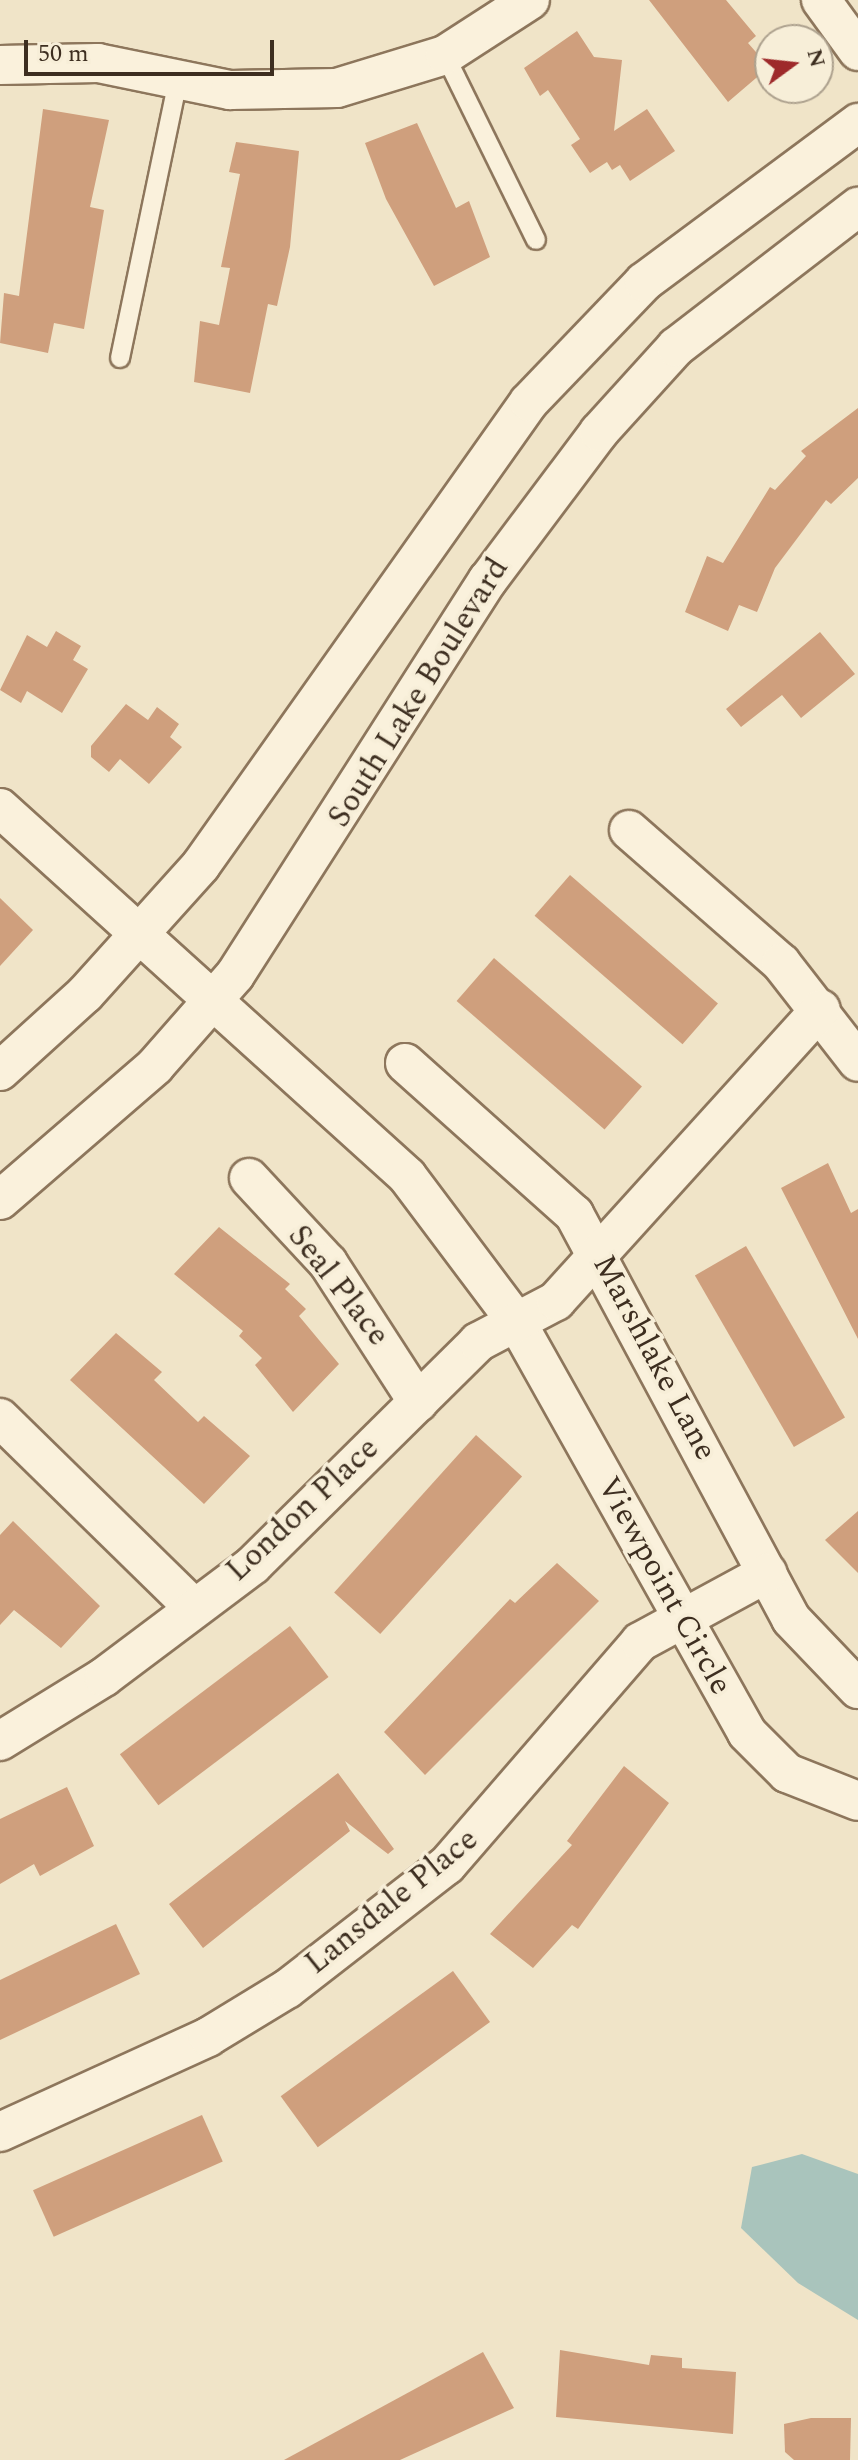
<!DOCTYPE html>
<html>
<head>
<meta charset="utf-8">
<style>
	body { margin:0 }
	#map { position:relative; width:858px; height:2460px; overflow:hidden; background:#f0e4c8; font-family:Spectral,serif }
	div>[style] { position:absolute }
	.water>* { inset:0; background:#a9c4bc }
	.building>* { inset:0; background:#cf9f7d; transform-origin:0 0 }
	.roads { filter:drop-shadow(2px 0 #8d765c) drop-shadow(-2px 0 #8d765c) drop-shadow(0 2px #8d765c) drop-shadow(0 -2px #8d765c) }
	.lane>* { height:18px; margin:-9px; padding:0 9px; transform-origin:9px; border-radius:9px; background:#faf1dc }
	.street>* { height:38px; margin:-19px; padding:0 19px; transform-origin:19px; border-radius:19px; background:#faf1dc }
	span { translate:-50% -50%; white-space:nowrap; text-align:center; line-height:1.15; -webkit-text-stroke:7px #f7eed8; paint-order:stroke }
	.street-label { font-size:32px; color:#3d2e20 }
	.north { position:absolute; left:754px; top:24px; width:80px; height:80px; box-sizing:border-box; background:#f7eed8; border:2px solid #ada18e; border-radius:50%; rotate:75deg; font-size:22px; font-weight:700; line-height:32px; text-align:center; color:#3d2e20 }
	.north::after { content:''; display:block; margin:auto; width:28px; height:36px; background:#9e2a2b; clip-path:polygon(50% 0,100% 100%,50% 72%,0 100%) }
	.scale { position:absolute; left:24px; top:40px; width:250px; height:36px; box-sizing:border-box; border:4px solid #3d2e20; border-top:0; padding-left:10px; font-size:24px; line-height:28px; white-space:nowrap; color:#3d2e20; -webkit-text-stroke:6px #f7eed8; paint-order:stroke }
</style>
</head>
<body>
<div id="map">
	<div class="water">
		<i style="clip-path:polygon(802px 2154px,858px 2174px,858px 2320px,798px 2283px,741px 2228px,752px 2167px)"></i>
	</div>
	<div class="building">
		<i style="clip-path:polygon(649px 0,726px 0,756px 36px,748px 43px,769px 67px,728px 102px)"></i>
		<i style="clip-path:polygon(577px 31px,594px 57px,622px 60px,614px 131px,647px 109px,675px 151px,630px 181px,620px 165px,612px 170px,607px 162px,590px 173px,571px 145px,580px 139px,548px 90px,540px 96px,524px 68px)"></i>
		<i style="clip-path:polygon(43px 109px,109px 120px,90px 207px,104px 210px,84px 329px,54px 323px,48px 353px,0 343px,4px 293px,19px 296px)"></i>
		<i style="clip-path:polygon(417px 123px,456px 208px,469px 201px,490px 257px,434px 286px,386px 199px,365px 143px)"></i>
		<i style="clip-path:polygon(236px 142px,299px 151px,290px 247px,277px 306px,268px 304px,250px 393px,194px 382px,200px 321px,219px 325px,230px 268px,221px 267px,240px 174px,229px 172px)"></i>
		<i style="clip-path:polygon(858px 408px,858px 478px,831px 504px,826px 500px,775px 568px,757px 612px,739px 605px,728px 631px,685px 612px,707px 556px,723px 563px,770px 487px,775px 490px,806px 456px,801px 451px)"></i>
		<i style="clip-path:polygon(56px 631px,81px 646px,73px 660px,88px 669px,62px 713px,27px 691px,21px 703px,0 690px,27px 635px,47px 647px)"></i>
		<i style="clip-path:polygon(820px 632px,855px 674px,801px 718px,782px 695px,741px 727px,726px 709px)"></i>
		<i style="clip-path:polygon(126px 704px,148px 720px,157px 707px,179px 724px,170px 737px,182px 747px,149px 784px,120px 759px,109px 772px,91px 757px,91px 746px)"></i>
		<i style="left:570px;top:875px;width:196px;height:54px;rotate:41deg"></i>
		<i style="clip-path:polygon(0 898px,33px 930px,0 966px)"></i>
		<i style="left:494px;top:958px;width:196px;height:57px;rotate:41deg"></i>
		<i style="clip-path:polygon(828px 1163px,851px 1213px,858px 1209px,858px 1339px,781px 1188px)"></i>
		<i style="clip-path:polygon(219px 1227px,290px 1284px,285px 1289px,306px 1309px,299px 1316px,339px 1364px,293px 1412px,255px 1365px,262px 1358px,239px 1336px,243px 1331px,174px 1274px)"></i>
		<i style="left:746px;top:1246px;width:198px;height:59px;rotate:60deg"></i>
		<i style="clip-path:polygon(116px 1333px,162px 1372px,154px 1380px,198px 1422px,204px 1416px,250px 1456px,204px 1504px,70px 1380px)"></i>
		<i style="left:476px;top:1435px;width:62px;height:212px;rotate:42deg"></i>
		<i style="clip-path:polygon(858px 1511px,858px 1573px,825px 1540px)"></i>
		<i style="clip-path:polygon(13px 1521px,100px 1606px,61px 1648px,14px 1610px,0 1625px,0 1535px)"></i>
		<i style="clip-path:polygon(557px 1563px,599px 1601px,425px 1775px,384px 1732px,510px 1599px,515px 1603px)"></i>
		<i style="left:290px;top:1626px;width:64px;height:213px;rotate:53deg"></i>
		<i style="clip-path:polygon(624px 1766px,669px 1803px,578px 1929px,572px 1925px,533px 1968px,490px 1934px,572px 1845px,567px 1841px)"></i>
		<i style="clip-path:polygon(338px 1773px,394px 1849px,388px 1854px,345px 1821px,350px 1831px,203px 1948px,169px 1904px)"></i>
		<i style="clip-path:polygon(67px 1787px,94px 1846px,40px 1876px,34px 1864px,0 1884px,0 1819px)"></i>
		<i style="clip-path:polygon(116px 1924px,140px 1974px,0 2040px,0 1980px)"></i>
		<i style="left:453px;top:1971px;width:63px;height:213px;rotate:54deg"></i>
		<i style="left:202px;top:2115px;width:51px;height:185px;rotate:66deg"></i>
		<i style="clip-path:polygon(560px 2350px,649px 2365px,651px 2355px,682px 2358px,682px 2368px,736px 2372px,733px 2434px,556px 2417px)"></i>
		<i style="clip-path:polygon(483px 2352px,514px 2408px,400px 2460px,284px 2460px)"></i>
		<i style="clip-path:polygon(811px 2418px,851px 2418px,850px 2460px,794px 2460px,785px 2452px,784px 2424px)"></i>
	</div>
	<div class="roads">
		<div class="lane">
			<i style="left:445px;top:55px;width:206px;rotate:63.8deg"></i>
			<i style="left:120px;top:358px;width:284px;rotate:-78.2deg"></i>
		</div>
		<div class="street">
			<i style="left:821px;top:0;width:63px;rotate:54deg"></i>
			<i style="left:0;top:65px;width:98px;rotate:-1.2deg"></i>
			<i style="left:98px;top:63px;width:135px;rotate:11.6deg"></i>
			<i style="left:230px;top:90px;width:107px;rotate:-1.1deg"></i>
			<i style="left:337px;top:88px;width:113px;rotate:-17deg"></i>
			<i style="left:445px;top:55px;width:101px;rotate:-32.9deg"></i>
			<i style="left:0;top:808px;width:549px;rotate:42.12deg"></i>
			<i style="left:407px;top:1176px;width:181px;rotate:53.1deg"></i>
			<i style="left:516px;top:1321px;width:472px;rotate:60.7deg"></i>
			<i style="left:747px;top:1733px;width:57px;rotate:45deg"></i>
			<i style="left:787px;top:1773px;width:76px;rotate:21.5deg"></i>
			<i style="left:629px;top:830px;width:202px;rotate:41.2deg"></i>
			<i style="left:781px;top:963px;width:125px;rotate:52.1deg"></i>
			<i style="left:405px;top:1063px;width:227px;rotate:41.8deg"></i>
			<i style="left:574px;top:1214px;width:459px;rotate:61.8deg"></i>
			<i style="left:791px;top:1619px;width:97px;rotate:46.3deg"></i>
			<i style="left:0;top:1071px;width:115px;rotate:-42.2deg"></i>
			<i style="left:85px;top:994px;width:173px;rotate:-48deg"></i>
			<i style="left:201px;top:865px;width:567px;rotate:-54.69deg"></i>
			<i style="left:529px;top:402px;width:166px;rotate:-46.2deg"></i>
			<i style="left:644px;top:282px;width:267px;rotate:-36.6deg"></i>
			<i style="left:249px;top:1178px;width:116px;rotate:47.1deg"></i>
			<i style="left:328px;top:1263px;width:166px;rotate:57.1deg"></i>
			<i style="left:0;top:1200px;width:205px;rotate:-40.8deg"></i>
			<i style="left:155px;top:1066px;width:121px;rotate:-48.7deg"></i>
			<i style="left:235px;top:975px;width:469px;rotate:-57.4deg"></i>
			<i style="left:488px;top:580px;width:185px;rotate:-53.1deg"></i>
			<i style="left:599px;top:432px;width:115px;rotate:-47.8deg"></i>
			<i style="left:676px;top:347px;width:230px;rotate:-37.6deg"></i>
			<i style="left:0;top:1418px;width:269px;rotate:44.4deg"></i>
			<i style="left:0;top:1741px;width:122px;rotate:-31.6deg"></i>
			<i style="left:104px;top:1677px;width:186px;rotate:-36.9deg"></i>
			<i style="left:253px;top:1565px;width:317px;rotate:-44.7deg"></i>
			<i style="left:478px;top:1342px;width:88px;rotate:-27.7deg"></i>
			<i style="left:556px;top:1301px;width:394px;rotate:-47.8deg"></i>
			<i style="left:0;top:2132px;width:229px;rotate:-24.5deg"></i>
			<i style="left:208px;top:2037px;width:92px;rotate:-31.3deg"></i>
			<i style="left:287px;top:1989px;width:202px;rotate:-37.8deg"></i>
			<i style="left:447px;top:1865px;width:295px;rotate:-49.1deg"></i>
			<i style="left:640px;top:1642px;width:145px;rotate:-28.5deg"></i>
		</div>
	</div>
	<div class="street-label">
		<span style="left:419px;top:693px;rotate:-58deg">South Lake Boulevard</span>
		<span style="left:338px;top:1286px;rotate:52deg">Seal Place</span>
		<span style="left:654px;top:1358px;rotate:62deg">Marshlake Lane</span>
		<span style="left:303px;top:1510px;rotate:-43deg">London Place</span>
		<span style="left:664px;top:1586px;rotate:61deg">Viewpoint Circle</span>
		<span style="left:392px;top:1902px;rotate:-39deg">Lansdale Place</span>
	</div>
	<div class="north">N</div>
	<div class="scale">50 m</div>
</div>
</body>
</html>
